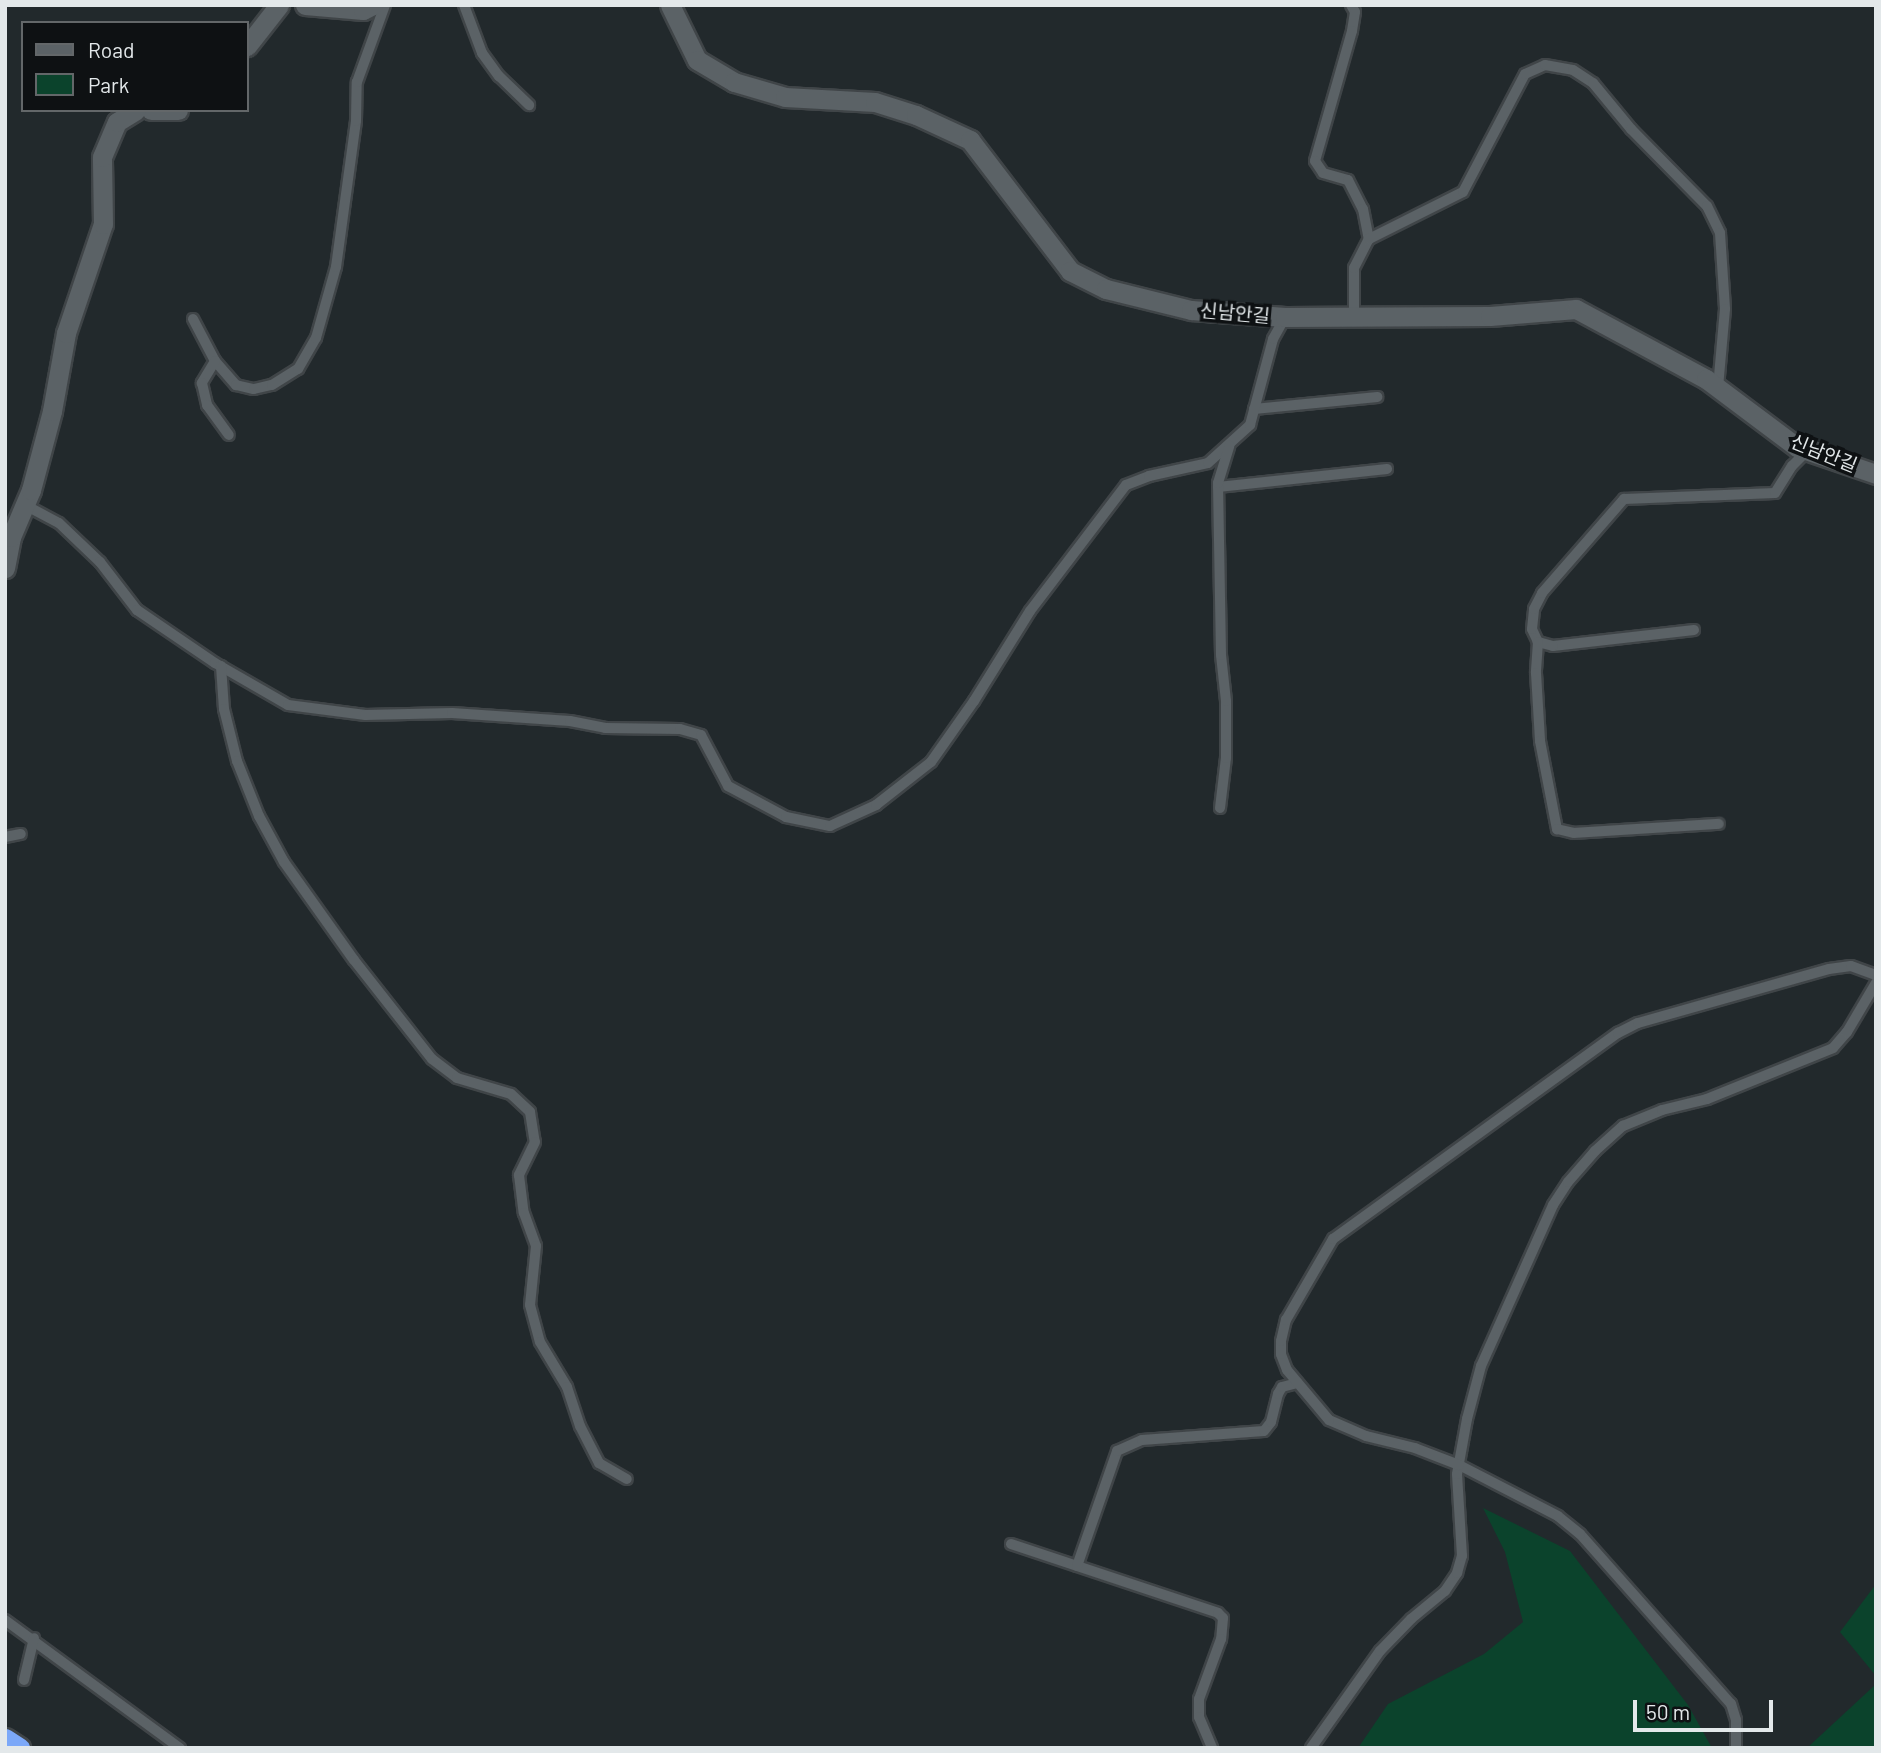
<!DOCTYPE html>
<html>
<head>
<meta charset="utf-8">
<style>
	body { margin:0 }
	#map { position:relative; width:1881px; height:1753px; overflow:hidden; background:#22292c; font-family:Barlow,"Noto Sans KR",sans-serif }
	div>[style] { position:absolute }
	.green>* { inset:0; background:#0b432c }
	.roads { filter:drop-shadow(2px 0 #404548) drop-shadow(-2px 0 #404548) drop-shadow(0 2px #404548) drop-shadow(0 -2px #404548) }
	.service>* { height:10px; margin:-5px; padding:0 5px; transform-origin:5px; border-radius:5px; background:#5b6266 }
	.minor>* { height:19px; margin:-9.5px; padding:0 9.5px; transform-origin:9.5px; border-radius:9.5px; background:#5b6266 }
	.motorway>* { height:21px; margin:-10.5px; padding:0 10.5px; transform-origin:10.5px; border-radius:10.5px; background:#7ca8f8 }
	span { translate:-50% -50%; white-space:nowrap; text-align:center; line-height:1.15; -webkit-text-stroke:7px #0e1113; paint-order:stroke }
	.street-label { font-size:19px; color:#e3e8ea }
	.frame { position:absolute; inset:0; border:7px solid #e3e8ea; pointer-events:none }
	.legend { position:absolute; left:21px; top:21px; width:228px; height:91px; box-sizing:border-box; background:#0e1113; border:2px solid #636769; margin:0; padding:9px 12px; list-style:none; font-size:21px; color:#e3e8ea }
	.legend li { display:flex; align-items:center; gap:14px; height:35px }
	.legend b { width:35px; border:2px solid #636769 }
	.scale { position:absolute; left:1633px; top:1700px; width:140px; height:32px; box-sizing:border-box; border:4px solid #e3e8ea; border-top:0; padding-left:9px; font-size:21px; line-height:24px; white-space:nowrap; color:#e3e8ea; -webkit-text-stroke:5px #0e1113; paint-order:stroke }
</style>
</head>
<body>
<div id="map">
	<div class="green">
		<i style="clip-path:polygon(1483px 1508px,1570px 1551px,1688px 1705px,1712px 1748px,1358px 1748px,1388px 1704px,1484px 1654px,1523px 1622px,1505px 1552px)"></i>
		<i style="clip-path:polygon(1876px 1584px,1876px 1676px,1840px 1632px)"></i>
		<i style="clip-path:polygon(1876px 1684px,1876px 1748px,1807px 1748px)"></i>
	</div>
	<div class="roads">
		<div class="service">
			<i style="left:464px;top:5px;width:51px;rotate:69.4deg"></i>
			<i style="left:482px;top:53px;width:29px;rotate:54deg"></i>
			<i style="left:499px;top:76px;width:42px;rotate:44deg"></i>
			<i style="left:1351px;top:5px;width:8px;rotate:60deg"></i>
			<i style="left:1355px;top:12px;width:19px;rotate:99deg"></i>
			<i style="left:1352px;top:31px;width:135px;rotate:105.9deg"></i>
			<i style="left:1315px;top:161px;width:14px;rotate:56deg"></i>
			<i style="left:1323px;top:173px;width:26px;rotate:16deg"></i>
			<i style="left:1348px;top:180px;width:33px;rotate:63deg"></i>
			<i style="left:1363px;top:209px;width:31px;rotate:79deg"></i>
			<i style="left:1354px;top:316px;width:48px;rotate:-90deg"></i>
			<i style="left:1354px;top:268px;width:33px;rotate:-63deg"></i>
			<i style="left:1369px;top:239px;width:105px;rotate:-26.6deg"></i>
			<i style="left:1463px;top:192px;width:133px;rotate:-62.3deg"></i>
			<i style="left:1525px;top:74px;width:22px;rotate:-24deg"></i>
			<i style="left:1545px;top:65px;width:28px;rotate:10deg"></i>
			<i style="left:1573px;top:70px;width:24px;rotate:33deg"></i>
			<i style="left:1593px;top:83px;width:60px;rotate:50.4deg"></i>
			<i style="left:1631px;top:129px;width:108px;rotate:45.4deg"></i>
			<i style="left:1707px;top:206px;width:30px;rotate:64deg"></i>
			<i style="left:1720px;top:233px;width:76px;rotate:86.2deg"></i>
			<i style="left:1725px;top:309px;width:79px;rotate:95.1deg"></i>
			<i style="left:193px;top:319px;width:47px;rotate:62.4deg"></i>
			<i style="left:215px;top:361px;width:32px;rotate:49deg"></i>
			<i style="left:236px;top:385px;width:18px;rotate:13deg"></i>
			<i style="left:254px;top:389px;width:18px;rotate:-13deg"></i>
			<i style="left:272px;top:385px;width:31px;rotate:-32deg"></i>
			<i style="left:298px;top:369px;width:36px;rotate:-60deg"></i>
			<i style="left:316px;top:338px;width:74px;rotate:-74.3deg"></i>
			<i style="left:336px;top:267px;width:147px;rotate:-82.2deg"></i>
			<i style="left:356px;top:121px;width:39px;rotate:-89deg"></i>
			<i style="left:357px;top:82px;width:82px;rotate:-70deg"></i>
			<i style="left:215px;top:361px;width:26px;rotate:121deg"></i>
			<i style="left:202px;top:383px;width:23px;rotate:77deg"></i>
			<i style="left:207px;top:405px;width:37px;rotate:54deg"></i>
			<i style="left:1254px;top:409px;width:124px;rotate:-5.6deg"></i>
			<i style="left:1218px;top:487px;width:170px;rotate:-6.1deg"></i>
			<i style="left:25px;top:505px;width:38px;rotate:28deg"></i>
			<i style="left:59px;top:523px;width:57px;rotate:43.6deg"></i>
			<i style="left:100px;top:562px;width:61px;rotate:52.4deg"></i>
			<i style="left:137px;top:610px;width:94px;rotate:34.2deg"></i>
			<i style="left:215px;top:663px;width:84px;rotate:29.9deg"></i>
			<i style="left:288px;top:705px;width:78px;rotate:7.4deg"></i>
			<i style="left:365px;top:715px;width:87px;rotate:-1.3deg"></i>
			<i style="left:452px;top:713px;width:118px;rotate:3.9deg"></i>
			<i style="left:570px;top:721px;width:36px;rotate:11deg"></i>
			<i style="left:605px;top:728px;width:75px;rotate:0.8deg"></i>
			<i style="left:680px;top:729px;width:22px;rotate:16deg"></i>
			<i style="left:701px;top:735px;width:58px;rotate:62.1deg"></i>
			<i style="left:728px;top:786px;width:66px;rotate:28.1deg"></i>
			<i style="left:786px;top:817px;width:45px;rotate:11.6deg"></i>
			<i style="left:830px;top:826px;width:51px;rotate:-24.5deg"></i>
			<i style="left:876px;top:805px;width:70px;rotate:-38deg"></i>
			<i style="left:931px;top:762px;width:75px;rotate:-54.8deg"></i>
			<i style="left:974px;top:701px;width:106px;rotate:-58.1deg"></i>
			<i style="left:1030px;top:611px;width:158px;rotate:-52.7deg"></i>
			<i style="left:1126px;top:485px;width:25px;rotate:-21deg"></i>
			<i style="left:1149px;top:476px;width:60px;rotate:-12.4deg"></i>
			<i style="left:1208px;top:463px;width:57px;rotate:-42.1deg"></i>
			<i style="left:1250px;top:425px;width:89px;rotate:-75deg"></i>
			<i style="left:1273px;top:339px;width:25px;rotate:-61deg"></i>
			<i style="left:1694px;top:630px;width:142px;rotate:173.5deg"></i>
			<i style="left:1553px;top:646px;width:16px;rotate:-165deg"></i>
			<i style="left:1538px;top:642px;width:14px;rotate:-115deg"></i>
			<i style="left:1532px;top:629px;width:20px;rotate:-84deg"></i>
			<i style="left:1534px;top:609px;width:18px;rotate:-63deg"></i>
			<i style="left:1542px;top:593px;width:125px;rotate:-48.9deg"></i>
			<i style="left:1624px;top:499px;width:151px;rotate:-2.3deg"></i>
			<i style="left:1775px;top:493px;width:32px;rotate:-58deg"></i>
			<i style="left:1792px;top:466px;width:23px;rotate:-45deg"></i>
			<i style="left:1538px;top:642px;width:31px;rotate:94deg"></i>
			<i style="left:1536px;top:673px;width:68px;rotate:86.6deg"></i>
			<i style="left:1540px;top:741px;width:90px;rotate:79.1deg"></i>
			<i style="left:1557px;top:829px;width:17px;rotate:13deg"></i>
			<i style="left:1574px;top:833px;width:145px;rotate:-3.6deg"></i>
			<i style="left:221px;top:666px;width:43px;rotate:86deg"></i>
			<i style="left:224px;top:709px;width:54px;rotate:76deg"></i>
			<i style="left:237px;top:761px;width:59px;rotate:68.2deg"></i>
			<i style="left:259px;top:816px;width:52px;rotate:61.5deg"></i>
			<i style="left:284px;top:862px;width:120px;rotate:54.5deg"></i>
			<i style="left:354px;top:960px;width:126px;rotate:51.8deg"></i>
			<i style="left:432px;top:1059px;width:31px;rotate:37deg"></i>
			<i style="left:457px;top:1078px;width:56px;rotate:16.5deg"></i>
			<i style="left:511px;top:1094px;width:26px;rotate:43deg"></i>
			<i style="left:530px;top:1112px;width:30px;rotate:81deg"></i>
			<i style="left:535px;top:1142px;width:37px;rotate:116deg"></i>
			<i style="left:519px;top:1175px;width:38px;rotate:83deg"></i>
			<i style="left:524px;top:1213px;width:35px;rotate:70deg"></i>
			<i style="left:536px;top:1246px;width:59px;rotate:95.8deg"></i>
			<i style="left:530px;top:1305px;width:38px;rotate:75deg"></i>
			<i style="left:540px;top:1342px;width:52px;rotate:59deg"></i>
			<i style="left:567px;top:1387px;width:41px;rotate:71.6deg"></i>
			<i style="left:580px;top:1426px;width:42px;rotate:62.8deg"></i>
			<i style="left:599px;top:1463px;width:32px;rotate:30deg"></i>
			<i style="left:1220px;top:808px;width:50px;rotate:-83.2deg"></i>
			<i style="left:1226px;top:758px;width:57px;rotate:-90deg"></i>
			<i style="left:1226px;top:701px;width:46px;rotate:-96.2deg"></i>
			<i style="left:1221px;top:655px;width:172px;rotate:-91deg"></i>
			<i style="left:1218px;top:483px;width:39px;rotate:-73deg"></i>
			<i style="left:5px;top:837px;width:16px;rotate:-11deg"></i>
			<i style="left:1011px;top:1544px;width:218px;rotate:18.4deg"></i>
			<i style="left:1218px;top:1613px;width:7px;rotate:45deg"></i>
			<i style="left:1223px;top:1618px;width:21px;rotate:95deg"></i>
			<i style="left:1221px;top:1639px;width:64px;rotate:110.1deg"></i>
			<i style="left:1199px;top:1699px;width:18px;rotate:90deg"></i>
			<i style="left:1199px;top:1717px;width:34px;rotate:67deg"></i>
			<i style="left:1077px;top:1566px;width:122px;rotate:-70.8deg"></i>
			<i style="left:1117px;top:1451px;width:27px;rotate:-24deg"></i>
			<i style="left:1142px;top:1440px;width:122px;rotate:-4.2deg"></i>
			<i style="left:1264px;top:1431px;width:11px;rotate:-52deg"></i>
			<i style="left:1271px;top:1422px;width:29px;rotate:-76deg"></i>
			<i style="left:1278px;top:1394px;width:8px;rotate:-60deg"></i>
			<i style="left:1282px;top:1387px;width:16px;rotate:-15deg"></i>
			<i style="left:5px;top:1620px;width:217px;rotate:36.2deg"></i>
			<i style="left:24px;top:1680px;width:43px;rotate:-76.6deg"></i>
			<i style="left:1311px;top:1748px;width:119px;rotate:-54.6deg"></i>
			<i style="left:1380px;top:1651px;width:45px;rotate:-45.9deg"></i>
			<i style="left:1411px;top:1619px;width:44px;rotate:-39.5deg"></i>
			<i style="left:1445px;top:1591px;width:22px;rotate:-56deg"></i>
			<i style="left:1457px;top:1573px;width:18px;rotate:-74deg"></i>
			<i style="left:1462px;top:1556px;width:82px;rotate:-93.5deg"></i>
			<i style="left:1457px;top:1474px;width:56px;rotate:-79.7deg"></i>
			<i style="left:1467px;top:1419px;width:55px;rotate:-75.2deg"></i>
			<i style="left:1481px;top:1366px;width:176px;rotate:-65.9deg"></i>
			<i style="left:1553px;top:1205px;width:27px;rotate:-57deg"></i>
			<i style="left:1568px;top:1182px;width:41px;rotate:-48.9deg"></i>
			<i style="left:1595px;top:1151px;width:38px;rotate:-42deg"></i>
			<i style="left:1623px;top:1126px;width:42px;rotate:-22.3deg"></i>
			<i style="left:1662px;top:1110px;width:46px;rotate:-13.7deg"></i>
			<i style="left:1707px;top:1099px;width:136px;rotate:-22deg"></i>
			<i style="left:1833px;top:1048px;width:21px;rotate:-49deg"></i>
			<i style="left:1847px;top:1032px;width:57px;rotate:-59.4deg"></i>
			<i style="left:1736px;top:1748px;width:28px;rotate:-90deg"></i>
			<i style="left:1736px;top:1720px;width:17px;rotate:-107deg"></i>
			<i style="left:1731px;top:1704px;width:227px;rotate:-131.6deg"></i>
			<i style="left:1580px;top:1534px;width:28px;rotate:-141deg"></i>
			<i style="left:1558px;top:1516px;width:111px;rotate:-152.7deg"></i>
			<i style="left:1459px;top:1465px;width:47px;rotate:-158.9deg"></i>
			<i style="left:1415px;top:1448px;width:50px;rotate:-166.2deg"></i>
			<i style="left:1366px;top:1436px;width:40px;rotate:-156.6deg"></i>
			<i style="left:1329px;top:1420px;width:65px;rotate:-130deg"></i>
			<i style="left:1287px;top:1370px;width:17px;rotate:-111deg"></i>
			<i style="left:1281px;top:1354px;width:13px;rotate:-90deg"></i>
			<i style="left:1281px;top:1341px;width:22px;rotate:-77deg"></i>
			<i style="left:1286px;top:1320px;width:94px;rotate:-59.9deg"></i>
			<i style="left:1333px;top:1239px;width:352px;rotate:-35.9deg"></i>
			<i style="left:1618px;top:1033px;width:22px;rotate:-27deg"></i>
			<i style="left:1638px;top:1023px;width:198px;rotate:-15.8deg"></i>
			<i style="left:1829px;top:969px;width:22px;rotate:-8deg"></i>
			<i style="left:1851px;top:966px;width:27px;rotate:20deg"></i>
		</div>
		<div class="minor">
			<i style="left:305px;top:5px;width:58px;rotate:4.9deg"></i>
			<i style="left:363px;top:10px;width:11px;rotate:-27deg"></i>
			<i style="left:670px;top:5px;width:61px;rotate:63.9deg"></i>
			<i style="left:697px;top:60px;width:43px;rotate:30.7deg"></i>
			<i style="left:734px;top:82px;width:53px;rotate:16.4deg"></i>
			<i style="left:785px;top:97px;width:90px;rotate:3.2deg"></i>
			<i style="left:875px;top:102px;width:43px;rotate:17.6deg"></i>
			<i style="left:916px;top:115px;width:60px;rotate:24.8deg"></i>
			<i style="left:970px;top:140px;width:165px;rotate:52.6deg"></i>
			<i style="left:1070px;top:271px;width:40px;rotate:26.6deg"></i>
			<i style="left:1106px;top:289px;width:88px;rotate:13.9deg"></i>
			<i style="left:1191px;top:310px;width:94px;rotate:4.3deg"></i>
			<i style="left:1285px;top:317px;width:205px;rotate:-0.3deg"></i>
			<i style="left:1490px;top:316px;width:86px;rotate:-4.7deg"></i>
			<i style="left:1576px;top:309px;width:148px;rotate:28.3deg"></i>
			<i style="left:1706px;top:379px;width:114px;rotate:36.8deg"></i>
			<i style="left:1797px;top:447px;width:83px;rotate:18.9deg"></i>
			<i style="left:247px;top:46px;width:52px;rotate:-52deg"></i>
			<i style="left:151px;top:110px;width:27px"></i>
			<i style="left:5px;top:568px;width:32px;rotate:-79deg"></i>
			<i style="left:11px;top:537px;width:51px;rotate:-66.9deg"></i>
			<i style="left:31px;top:490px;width:82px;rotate:-75.1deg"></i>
			<i style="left:52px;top:411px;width:79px;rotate:-79.8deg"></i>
			<i style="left:66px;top:333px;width:115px;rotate:-71.3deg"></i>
			<i style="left:103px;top:224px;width:67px;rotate:-90.9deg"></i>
			<i style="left:102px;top:157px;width:38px;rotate:-67deg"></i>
			<i style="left:117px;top:122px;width:22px;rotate:-32deg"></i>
		</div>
		<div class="motorway">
			<i style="left:5px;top:1739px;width:17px;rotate:33deg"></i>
		</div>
	</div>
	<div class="street-label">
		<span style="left:1235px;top:313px;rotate:5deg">신남안길</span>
		<span style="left:1824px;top:453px;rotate:22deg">신남안길</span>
	</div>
	<div class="frame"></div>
	<ul class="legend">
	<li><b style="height:9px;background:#5b6266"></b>Road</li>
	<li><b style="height:19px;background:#0b432c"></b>Park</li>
	</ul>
	<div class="scale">50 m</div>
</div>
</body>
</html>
